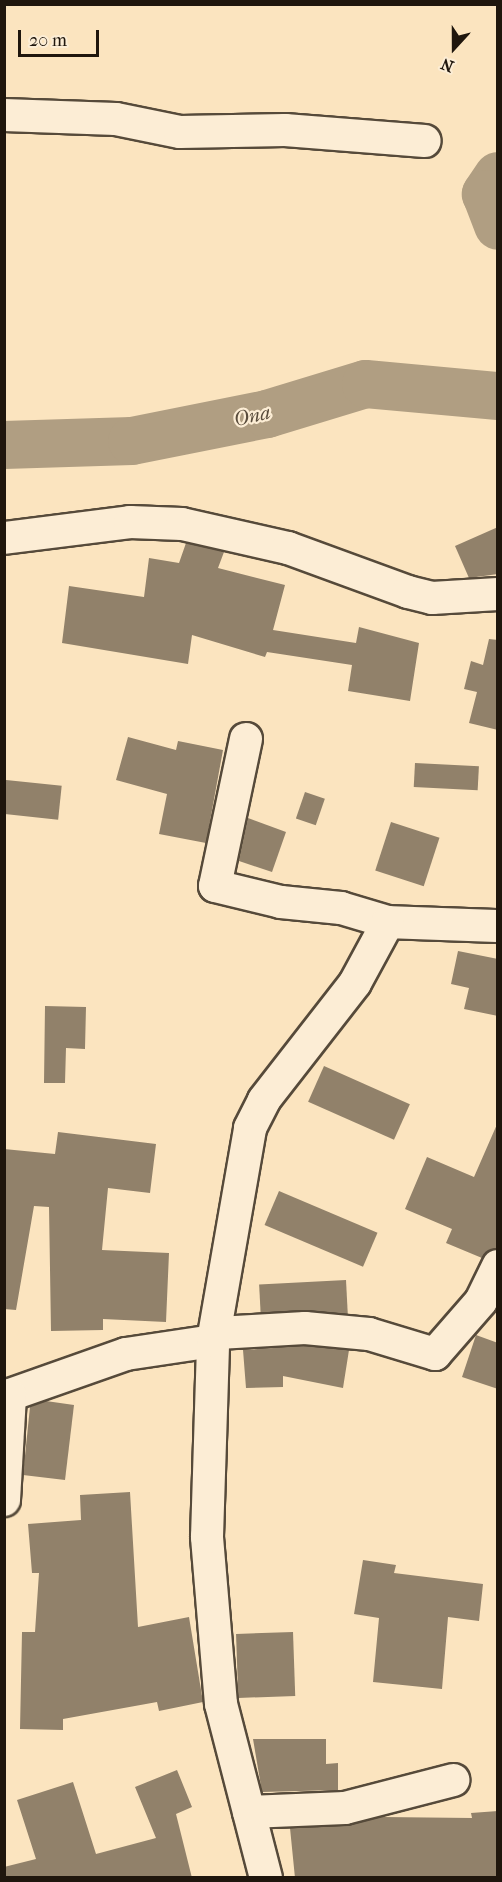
<!DOCTYPE html>
<html>
<head>
<meta charset="utf-8">
<style>
	body { margin:0 }
	#map { position:relative; width:502px; height:1882px; overflow:hidden; background:#fbe4bf; font-family:"IM FELL French Canon",serif }
	div>[style] { position:absolute }
	.river>* { height:48px; margin:-24px; padding:0 24px; transform-origin:24px; border-radius:24px; background:#b09e82 }
	.building>* { inset:0; background:#91816a; transform-origin:0 0 }
	.roads { filter:drop-shadow(2px 0 #564a3a) drop-shadow(-2px 0 #564a3a) drop-shadow(0 2px #564a3a) drop-shadow(0 -2px #564a3a) }
	.minor>* { height:32px; margin:-16px; padding:0 16px; transform-origin:16px; border-radius:16px; background:#fcedd5 }
	span { translate:-50% -50%; white-space:nowrap; text-align:center; line-height:1.15; -webkit-text-stroke:4.5px #fcedd5; paint-order:stroke }
	.water-label { font-size:20px; color:#594c3c; font-style:italic }
	.frame { position:absolute; inset:0; border:6px solid #1f160d; pointer-events:none }
	.north { position:absolute; left:424px; top:18px; width:60px; height:60px; -webkit-text-stroke:4px #fcedd5; paint-order:stroke; rotate:201deg; font-size:16px; font-weight:700; line-height:24px; text-align:center; color:#1f160d }
	.north::after { content:''; display:block; margin:auto; width:21px; height:27px; background:#1f160d; clip-path:polygon(50% 0,100% 100%,50% 72%,0 100%) }
	.scale { position:absolute; left:18px; top:30px; width:81px; height:27px; box-sizing:border-box; border:3px solid #1f160d; border-top:0; padding-left:8px; font-size:18px; line-height:21px; white-space:nowrap; color:#1f160d; -webkit-text-stroke:4px #fcedd5; paint-order:stroke }
</style>
</head>
<body>
<div id="map">
	<div class="river">
		<i style="left:498px;top:176px;width:22px;rotate:124deg"></i>
		<i style="left:486px;top:194px;width:34px;rotate:69deg"></i>
		<i style="left:4px;top:445px;width:128px;rotate:-1.8deg"></i>
		<i style="left:132px;top:441px;width:138px;rotate:-11.3deg"></i>
		<i style="left:267px;top:414px;width:103px;rotate:-16.9deg"></i>
		<i style="left:366px;top:384px;width:133px;rotate:5.2deg"></i>
	</div>
	<div class="building">
		<i style="clip-path:polygon(498px 527px,498px 574px,469px 578px,455px 546px)"></i>
		<i style="clip-path:polygon(186px 543px,224px 552px,218px 568px,285px 585px,273px 630px,356px 643px,359px 627px,419px 643px,410px 701px,348px 691px,352px 665px,267px 652px,265px 657px,192px 635px,188px 664px,62px 643px,69px 586px,144px 597px,149px 558px,179px 563px)"></i>
		<i style="clip-path:polygon(489px 639px,498px 640px,498px 730px,469px 723px,477px 692px,464px 689px,471px 661px,483px 665px)"></i>
		<i style="clip-path:polygon(128px 737px,176px 750px,178px 741px,223px 750px,206px 843px,159px 834px,167px 794px,116px 780px)"></i>
		<i style="left:415px;top:763px;width:64px;height:24px;rotate:3deg"></i>
		<i style="left:6px;top:780px;width:56px;height:34px;rotate:6deg"></i>
		<i style="left:305px;top:792px;width:21px;height:28px;rotate:19deg"></i>
		<i style="clip-path:polygon(248px 818px,286px 832px,272px 872px,239px 861px)"></i>
		<i style="left:391px;top:822px;width:51px;height:51px;rotate:18deg"></i>
		<i style="clip-path:polygon(458px 951px,498px 959px,498px 1016px,464px 1009px,469px 988px,451px 984px)"></i>
		<i style="clip-path:polygon(45px 1006px,86px 1007px,85px 1049px,66px 1048px,65px 1083px,44px 1083px)"></i>
		<i style="left:324px;top:1066px;width:94px;height:39px;rotate:24deg"></i>
		<i style="clip-path:polygon(498px 1122px,498px 1248px,482px 1258px,446px 1243px,452px 1229px,405px 1209px,427px 1157px,474px 1177px)"></i>
		<i style="clip-path:polygon(58px 1132px,156px 1144px,150px 1193px,108px 1188px,102px 1250px,169px 1253px,166px 1322px,103px 1319px,103px 1330px,51px 1331px,49px 1207px,34px 1206px,16px 1310px,4px 1309px,4px 1149px,55px 1154px)"></i>
		<i style="left:279px;top:1191px;width:107px;height:37px;rotate:23deg"></i>
		<i style="left:346px;top:1280px;width:34px;height:87px;rotate:87deg"></i>
		<i style="clip-path:polygon(476px 1335px,498px 1343px,498px 1389px,462px 1377px)"></i>
		<i style="clip-path:polygon(305px 1346px,349px 1350px,343px 1388px,283px 1376px,283px 1387px,246px 1388px,243px 1350px)"></i>
		<i style="clip-path:polygon(46px 1401px,74px 1405px,65px 1480px,23px 1475px,30px 1407px)"></i>
		<i style="clip-path:polygon(130px 1492px,138px 1627px,189px 1617px,203px 1702px,159px 1711px,157px 1702px,63px 1719px,63px 1730px,20px 1729px,22px 1632px,35px 1632px,39px 1573px,32px 1573px,28px 1524px,81px 1520px,80px 1495px)"></i>
		<i style="clip-path:polygon(363px 1560px,396px 1565px,394px 1573px,483px 1584px,479px 1621px,448px 1617px,442px 1689px,373px 1682px,379px 1618px,354px 1614px)"></i>
		<i style="left:293px;top:1632px;width:64px;height:57px;rotate:88deg"></i>
		<i style="clip-path:polygon(253px 1739px,326px 1739px,326px 1764px,338px 1763px,338px 1790px,262px 1792px)"></i>
		<i style="clip-path:polygon(177px 1770px,192px 1807px,176px 1814px,192px 1878px,4px 1878px,4px 1867px,36px 1859px,17px 1800px,73px 1782px,96px 1854px,156px 1838px,135px 1787px)"></i>
		<i style="clip-path:polygon(498px 1811px,498px 1878px,295px 1878px,290px 1828px,346px 1826px,382px 1817px,472px 1818px,471px 1813px)"></i>
	</div>
	<div class="roads">
		<div class="minor">
			<i style="left:4px;top:115px;width:112px;rotate:2deg"></i>
			<i style="left:116px;top:119px;width:65px;rotate:11.5deg"></i>
			<i style="left:180px;top:132px;width:105px;rotate:-1.1deg"></i>
			<i style="left:285px;top:130px;width:140px;rotate:4.5deg"></i>
			<i style="left:4px;top:538px;width:127px;rotate:-7.2deg"></i>
			<i style="left:130px;top:522px;width:52px;rotate:2.2deg"></i>
			<i style="left:182px;top:524px;width:109px;rotate:12.8deg"></i>
			<i style="left:288px;top:548px;width:128px;rotate:20.1deg"></i>
			<i style="left:408px;top:592px;width:25px;rotate:14deg"></i>
			<i style="left:432px;top:598px;width:66px;rotate:-3.5deg"></i>
			<i style="left:246px;top:739px;width:150px;rotate:101.9deg"></i>
			<i style="left:215px;top:886px;width:68px;rotate:13.6deg"></i>
			<i style="left:281px;top:902px;width:60px;rotate:5.7deg"></i>
			<i style="left:341px;top:908px;width:49px;rotate:16.6deg"></i>
			<i style="left:388px;top:922px;width:110px;rotate:2.1deg"></i>
			<i style="left:218px;top:1333px;width:87px;rotate:-3.3deg"></i>
			<i style="left:305px;top:1328px;width:64px;rotate:5.4deg"></i>
			<i style="left:369px;top:1334px;width:69px;rotate:16.9deg"></i>
			<i style="left:435px;top:1354px;width:70px;rotate:-49deg"></i>
			<i style="left:481px;top:1301px;width:39px;rotate:-64deg"></i>
			<i style="left:4px;top:1397px;width:129px;rotate:-19.4deg"></i>
			<i style="left:126px;top:1354px;width:88px;rotate:-8.5deg"></i>
			<i style="left:4px;top:1500px;width:105px;rotate:-86.7deg"></i>
			<i style="left:249px;top:1812px;width:96px;rotate:-2.4deg"></i>
			<i style="left:345px;top:1808px;width:112px;rotate:-14.5deg"></i>
			<i style="left:266px;top:1878px;width:180px;rotate:-104.5deg"></i>
			<i style="left:221px;top:1704px;width:168px;rotate:-94.8deg"></i>
			<i style="left:207px;top:1537px;width:196px;rotate:-88.2deg"></i>
			<i style="left:213px;top:1341px;width:216px;rotate:-80.1deg"></i>
			<i style="left:250px;top:1128px;width:31px;rotate:-63deg"></i>
			<i style="left:264px;top:1100px;width:148px;rotate:-52.1deg"></i>
			<i style="left:355px;top:983px;width:69px;rotate:-61.6deg"></i>
		</div>
	</div>
	<div class="water-label">
		<span style="left:252px;top:416px;rotate:-13deg">Ona</span>
	</div>
	<div class="frame"></div>
	<div class="north">N</div>
	<div class="scale">20 m</div>
</div>
</body>
</html>
